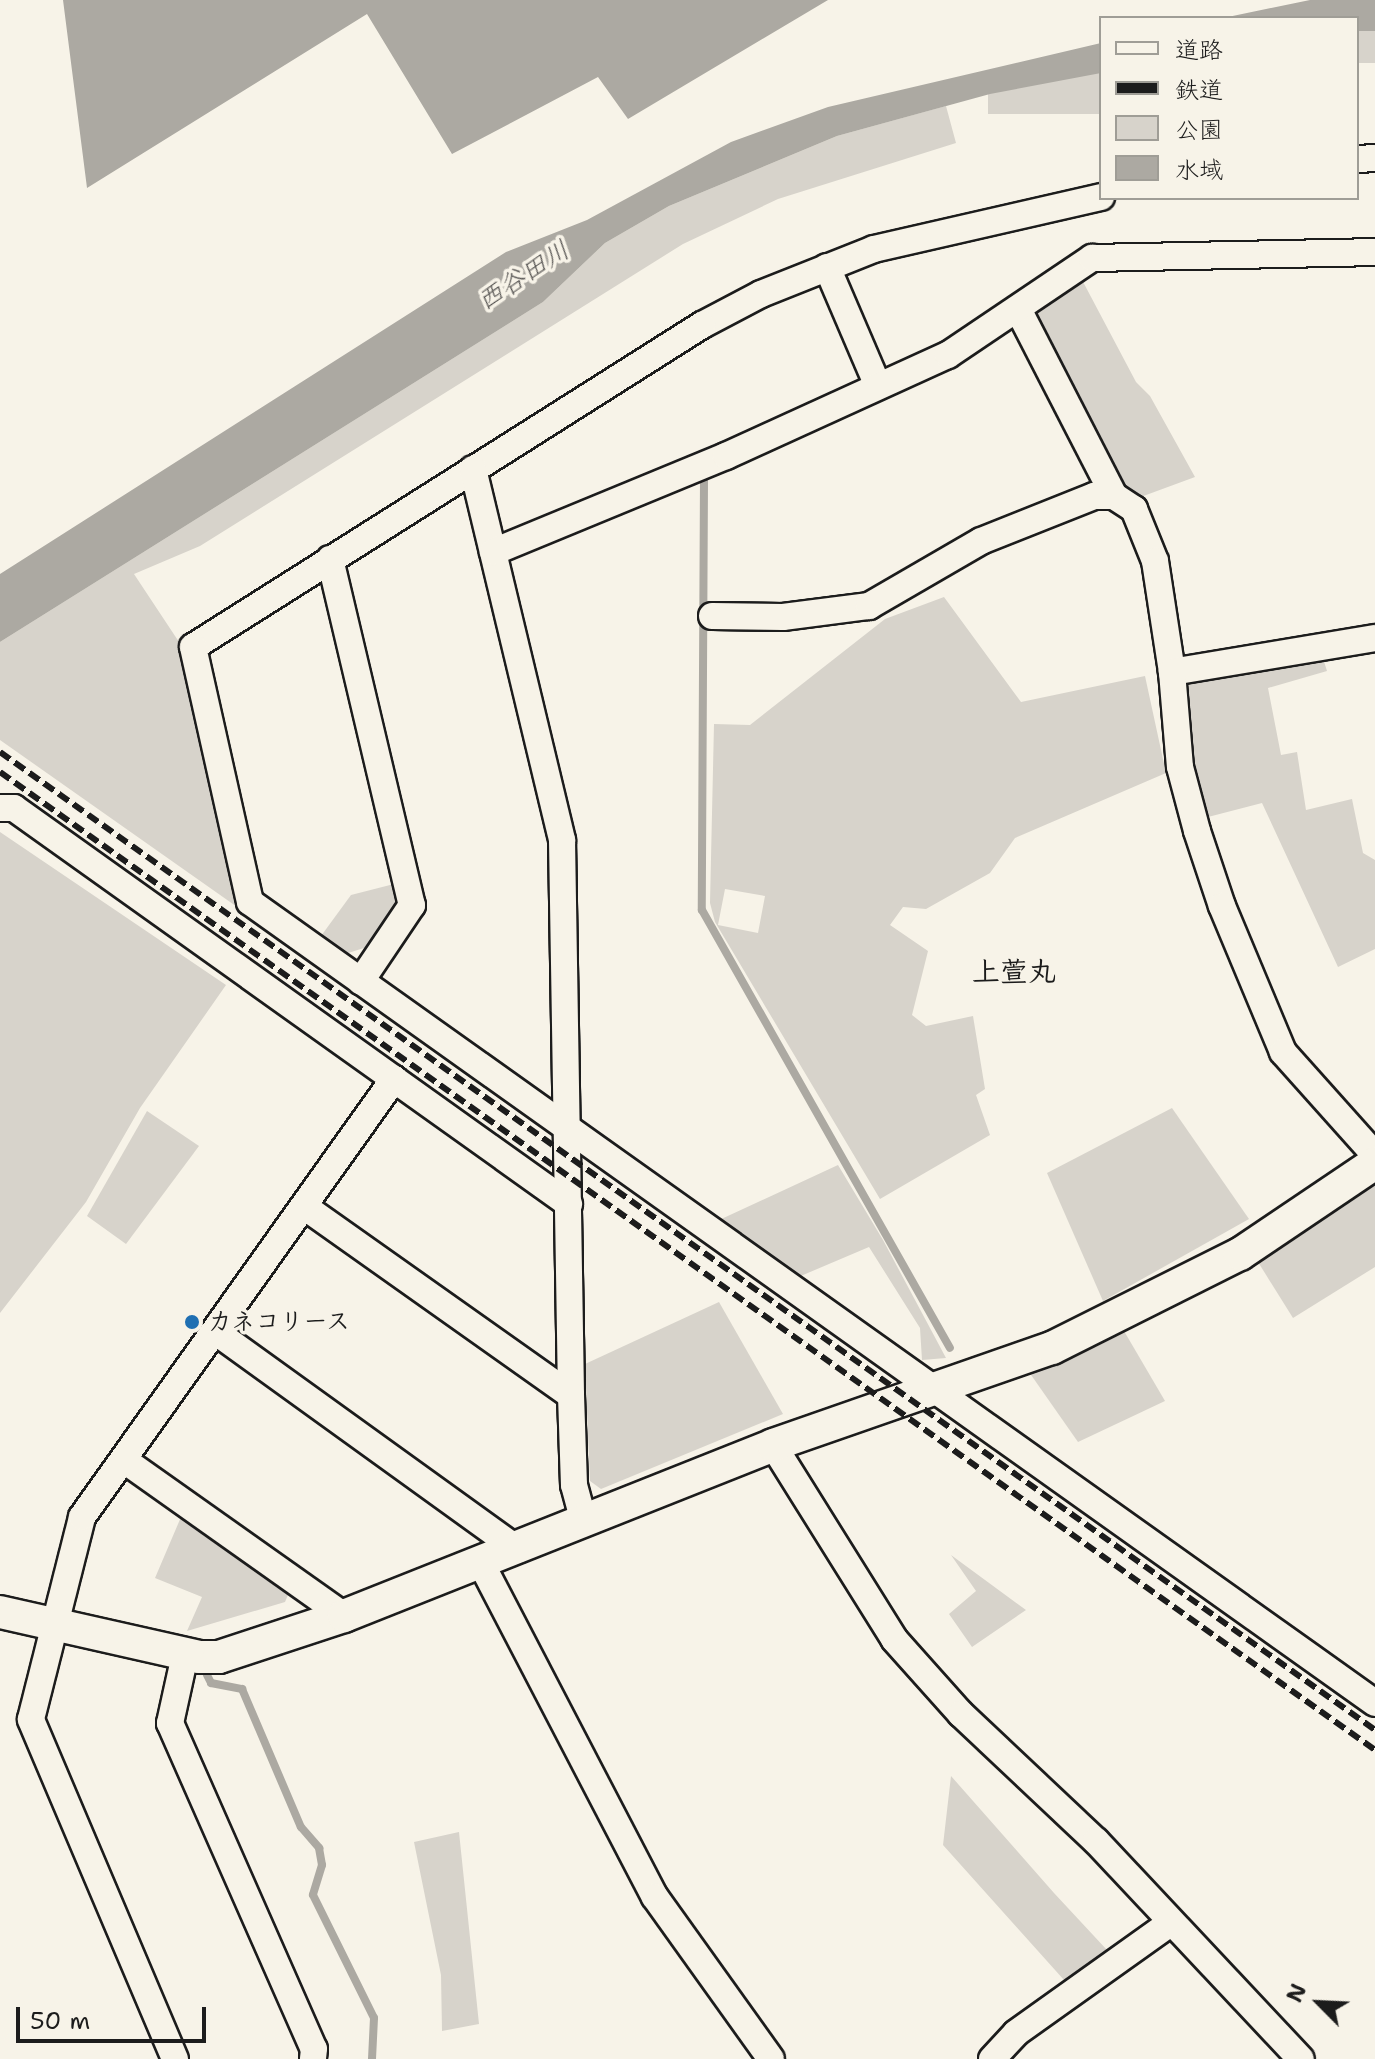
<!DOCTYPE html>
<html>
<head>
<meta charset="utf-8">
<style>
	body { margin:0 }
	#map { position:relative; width:1375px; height:2059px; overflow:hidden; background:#f7f3e8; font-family:"Shantell Sans","Klee One",sans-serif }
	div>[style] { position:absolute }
	.green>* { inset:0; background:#d7d3cb; transform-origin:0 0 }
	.water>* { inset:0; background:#aca9a2 }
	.stream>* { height:8px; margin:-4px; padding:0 4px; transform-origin:4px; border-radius:4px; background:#aca9a2 }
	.roads { filter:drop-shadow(2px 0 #1c1c1c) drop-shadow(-2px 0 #1c1c1c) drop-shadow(0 2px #1c1c1c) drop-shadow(0 -2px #1c1c1c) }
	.minor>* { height:26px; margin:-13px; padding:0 13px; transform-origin:13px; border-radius:13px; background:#f7f3e8 }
	.tertiary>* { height:32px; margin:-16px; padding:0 16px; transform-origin:16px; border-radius:16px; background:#f7f3e8 }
	.rail>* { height:6px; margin-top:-3px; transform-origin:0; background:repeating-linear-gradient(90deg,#1c1c1c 0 12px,transparent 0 18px) }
	.dots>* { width:22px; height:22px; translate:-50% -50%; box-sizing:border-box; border:4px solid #f7f3e8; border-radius:50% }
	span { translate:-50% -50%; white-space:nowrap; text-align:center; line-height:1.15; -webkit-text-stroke:7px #f7f3e8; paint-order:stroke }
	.poi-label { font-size:24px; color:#1c1c1c; font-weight:700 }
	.left { translate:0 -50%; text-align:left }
	.water-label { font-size:26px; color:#565452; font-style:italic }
	.quarter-label { font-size:28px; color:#1c1c1c; font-weight:700 }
	.legend { position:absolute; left:1099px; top:16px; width:260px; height:184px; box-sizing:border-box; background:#f7f3e8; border:2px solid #9f9d96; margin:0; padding:10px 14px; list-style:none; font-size:24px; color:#1c1c1c }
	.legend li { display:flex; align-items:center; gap:16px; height:40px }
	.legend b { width:40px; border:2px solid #9f9d96 }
	.north { position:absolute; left:1279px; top:1963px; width:80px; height:80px; -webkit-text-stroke:6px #f7f3e8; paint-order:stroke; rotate:294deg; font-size:22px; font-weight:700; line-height:32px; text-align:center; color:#1c1c1c }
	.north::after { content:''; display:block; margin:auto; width:28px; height:36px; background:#1c1c1c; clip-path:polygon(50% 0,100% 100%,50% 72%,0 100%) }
	.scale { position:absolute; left:16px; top:2007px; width:190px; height:36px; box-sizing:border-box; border:4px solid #1c1c1c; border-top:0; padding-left:10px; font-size:24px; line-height:28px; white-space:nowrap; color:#1c1c1c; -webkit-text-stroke:6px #f7f3e8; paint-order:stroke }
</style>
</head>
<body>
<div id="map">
	<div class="green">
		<i style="left:1357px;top:31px;width:18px;height:32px"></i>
		<i style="left:1101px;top:73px;width:41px;height:113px;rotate:90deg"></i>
		<i style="clip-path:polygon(946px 106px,956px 143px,778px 199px,683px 244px,200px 546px,134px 574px,179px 642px,240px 909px,0 740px,0 642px,543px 302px,605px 243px,669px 206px,837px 136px)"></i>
		<i style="clip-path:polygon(1081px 278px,1136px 382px,1150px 396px,1195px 477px,1138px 498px,1121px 482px,1032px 317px,1033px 309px)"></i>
		<i style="clip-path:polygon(evenodd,944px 597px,1021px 702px,1145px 676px,1166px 773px,1015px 838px,990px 873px,926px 909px,903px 907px,890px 925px,928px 951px,912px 1015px,926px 1026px,973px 1016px,985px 1089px,976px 1095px,990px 1135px,880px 1199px,715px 922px,710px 903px,714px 724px,750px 725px,885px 619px,944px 597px,725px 889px,765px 896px,758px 933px,718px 925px,725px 889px)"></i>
		<i style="clip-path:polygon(1321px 652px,1327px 671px,1268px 688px,1281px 755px,1297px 752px,1306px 810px,1352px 799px,1363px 853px,1375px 860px,1375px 949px,1338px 967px,1262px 803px,1208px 817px,1188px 760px,1186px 684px,1195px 676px)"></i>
		<i style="clip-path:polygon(0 832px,226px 985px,140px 1108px,86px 1202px,0 1313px)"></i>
		<i style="clip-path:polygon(394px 884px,396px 907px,367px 947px,345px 954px,321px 936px,351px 895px)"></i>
		<i style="clip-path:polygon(1172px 1108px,1249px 1219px,1103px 1301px,1047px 1173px)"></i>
		<i style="clip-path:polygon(147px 1111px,199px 1146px,126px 1244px,87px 1216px)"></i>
		<i style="clip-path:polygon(838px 1165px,883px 1240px,946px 1358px,922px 1360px,920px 1328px,869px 1247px,796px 1278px,717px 1221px)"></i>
		<i style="clip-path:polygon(1375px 1180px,1375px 1267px,1293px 1318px,1258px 1262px)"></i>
		<i style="clip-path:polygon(719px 1302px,783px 1414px,601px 1489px,590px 1481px,585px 1364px)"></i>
		<i style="clip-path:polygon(1124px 1331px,1165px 1401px,1078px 1442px,1029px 1372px)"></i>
		<i style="clip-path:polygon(181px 1517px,290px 1590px,285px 1602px,187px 1631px,202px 1597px,155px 1578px)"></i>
		<i style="clip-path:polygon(951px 1555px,1026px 1610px,972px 1647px,949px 1614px,976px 1591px)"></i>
		<i style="clip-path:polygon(951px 1776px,1054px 1893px,1107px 1950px,1064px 1980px,943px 1845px)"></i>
		<i style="clip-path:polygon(459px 1832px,479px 2024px,442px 2031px,441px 1975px,414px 1842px)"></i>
	</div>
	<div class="water">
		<i style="clip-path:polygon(63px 0,828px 0,628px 119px,598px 77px,452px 154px,367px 14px,87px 188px)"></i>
		<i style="clip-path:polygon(1310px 0,1375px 0,1375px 31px,1357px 31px,1357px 18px,1223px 18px)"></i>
		<i style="clip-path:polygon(1101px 43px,1101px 73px,990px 94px,837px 136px,669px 206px,605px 243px,543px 302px,0 642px,0 574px,506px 252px,587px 220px,731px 142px,828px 107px)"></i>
	</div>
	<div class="stream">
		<i style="left:704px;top:480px;width:430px;rotate:90.3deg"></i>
		<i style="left:702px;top:910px;width:503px;rotate:60.48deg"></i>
		<i style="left:207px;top:1675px;width:9px;rotate:63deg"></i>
		<i style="left:211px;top:1683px;width:32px;rotate:11deg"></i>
		<i style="left:242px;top:1689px;width:150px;rotate:66.9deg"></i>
		<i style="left:301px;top:1827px;width:28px;rotate:49deg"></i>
		<i style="left:319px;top:1848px;width:17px;rotate:80deg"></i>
		<i style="left:322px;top:1865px;width:31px;rotate:107deg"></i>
		<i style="left:313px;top:1895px;width:137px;rotate:63.6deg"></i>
		<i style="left:374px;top:2018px;width:41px;rotate:92.8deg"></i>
	</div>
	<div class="roads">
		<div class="minor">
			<i style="left:1357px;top:159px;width:18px;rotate:-3deg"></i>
			<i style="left:1101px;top:197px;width:233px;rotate:167.1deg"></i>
			<i style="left:874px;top:249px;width:122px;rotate:158.3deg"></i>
			<i style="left:761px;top:294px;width:67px;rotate:152.3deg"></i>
			<i style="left:702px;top:325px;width:602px;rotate:147.68deg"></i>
			<i style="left:193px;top:647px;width:261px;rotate:77.4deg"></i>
			<i style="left:250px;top:902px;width:1381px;rotate:35.45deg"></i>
			<i style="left:827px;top:267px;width:129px;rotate:66.8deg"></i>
			<i style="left:1018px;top:309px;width:210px;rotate:62.8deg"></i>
			<i style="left:473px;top:469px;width:382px;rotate:76.5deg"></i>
			<i style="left:562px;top:840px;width:555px;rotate:89.07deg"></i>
			<i style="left:571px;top:1395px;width:90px;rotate:88.1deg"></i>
			<i style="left:574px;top:1485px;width:39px;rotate:75deg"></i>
			<i style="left:493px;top:552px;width:252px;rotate:-22.4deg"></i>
			<i style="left:726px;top:456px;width:244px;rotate:-24.5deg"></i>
			<i style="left:948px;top:355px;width:174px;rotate:-34deg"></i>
			<i style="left:1092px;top:258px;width:283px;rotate:-1.2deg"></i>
			<i style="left:330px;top:559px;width:356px;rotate:76.7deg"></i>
			<i style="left:412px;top:905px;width:92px;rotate:123.9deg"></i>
			<i style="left:712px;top:616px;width:71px;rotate:0.8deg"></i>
			<i style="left:783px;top:617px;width:87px;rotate:-7.3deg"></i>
			<i style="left:869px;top:606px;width:129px;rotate:-30.1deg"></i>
			<i style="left:981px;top:541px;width:122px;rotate:-21.7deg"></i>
			<i style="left:1094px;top:496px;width:20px"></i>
			<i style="left:1114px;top:496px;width:24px;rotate:33deg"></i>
			<i style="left:1134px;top:509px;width:56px;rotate:68deg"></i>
			<i style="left:1155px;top:561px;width:112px;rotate:81.3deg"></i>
			<i style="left:1375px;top:638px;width:206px;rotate:170.5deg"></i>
			<i style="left:1172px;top:672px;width:95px;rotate:85.2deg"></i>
			<i style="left:1180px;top:767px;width:66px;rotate:75.1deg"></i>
			<i style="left:1197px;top:831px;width:79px;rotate:71.6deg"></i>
			<i style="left:1222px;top:906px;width:158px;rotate:67.3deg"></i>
			<i style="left:1283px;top:1052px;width:138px;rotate:48.2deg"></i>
			<i style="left:0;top:808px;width:14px"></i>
			<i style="left:14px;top:808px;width:682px;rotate:35.51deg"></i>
			<i style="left:305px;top:1207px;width:326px;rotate:35.3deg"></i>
			<i style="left:216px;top:1332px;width:372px;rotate:35.8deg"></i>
			<i style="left:773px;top:1445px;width:229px;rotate:58deg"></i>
			<i style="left:894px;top:1639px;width:101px;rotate:48.2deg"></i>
			<i style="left:961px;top:1714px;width:185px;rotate:43.3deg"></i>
			<i style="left:1096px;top:1841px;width:299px;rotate:46.8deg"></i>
			<i style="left:124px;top:1460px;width:270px;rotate:35.3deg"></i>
			<i style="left:482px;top:1565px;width:374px;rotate:62.5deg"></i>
			<i style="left:655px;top:1897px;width:199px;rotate:54.4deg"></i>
			<i style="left:185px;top:1655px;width:70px;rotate:102.4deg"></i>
			<i style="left:170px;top:1723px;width:356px;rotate:66.2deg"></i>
			<i style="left:314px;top:2049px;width:10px;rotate:96deg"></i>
			<i style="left:175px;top:2059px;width:369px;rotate:-113deg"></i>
			<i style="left:31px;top:1719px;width:208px;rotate:-75.8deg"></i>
			<i style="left:82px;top:1517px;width:538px;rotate:-54.54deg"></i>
			<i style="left:992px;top:2059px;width:35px;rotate:-47deg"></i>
			<i style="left:1016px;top:2033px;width:188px;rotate:-35.5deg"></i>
		</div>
		<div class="tertiary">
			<i style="left:0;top:1612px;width:204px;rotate:12.7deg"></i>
			<i style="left:199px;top:1657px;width:20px"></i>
			<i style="left:219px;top:1657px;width:132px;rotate:-18.2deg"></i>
			<i style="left:344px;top:1616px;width:462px;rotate:-21.7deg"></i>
			<i style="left:773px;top:1445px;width:295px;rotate:-19.2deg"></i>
			<i style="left:1052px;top:1348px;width:210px;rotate:-26.6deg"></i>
			<i style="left:1240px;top:1254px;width:163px;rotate:-34deg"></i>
		</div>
	</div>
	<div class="rail">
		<i style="left:0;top:752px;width:1687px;rotate:35.42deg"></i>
		<i style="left:0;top:772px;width:1687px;rotate:35.42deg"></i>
	</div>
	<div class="dots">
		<i style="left:192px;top:1322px;background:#1f6fb2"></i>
	</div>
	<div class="poi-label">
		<span class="left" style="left:208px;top:1322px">カネコリース</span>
	</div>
	<div class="water-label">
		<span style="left:523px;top:275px;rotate:-33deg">西谷田川</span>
	</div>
	<div class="quarter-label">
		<span style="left:1014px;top:971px">上萱丸</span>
	</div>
	<ul class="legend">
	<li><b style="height:10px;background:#f7f3e8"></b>道路</li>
	<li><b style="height:10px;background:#1c1c1c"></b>鉄道</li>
	<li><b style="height:22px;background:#d7d3cb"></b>公園</li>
	<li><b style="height:22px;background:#aca9a2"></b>水域</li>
	</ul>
	<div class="north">N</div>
	<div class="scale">50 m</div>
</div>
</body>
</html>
